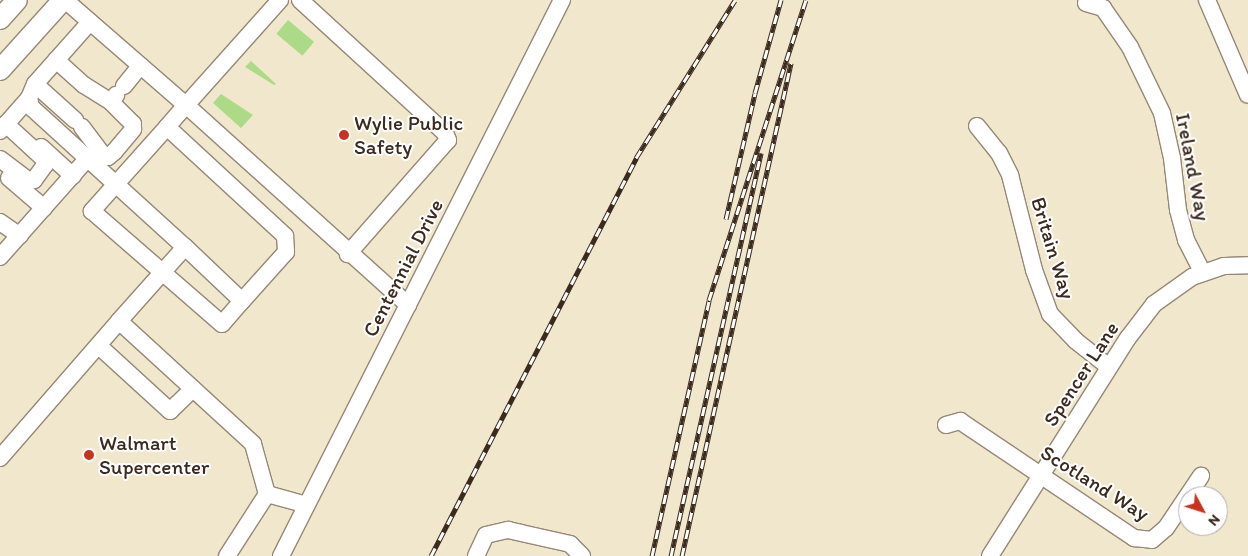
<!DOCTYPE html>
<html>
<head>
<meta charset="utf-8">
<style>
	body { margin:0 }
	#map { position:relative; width:1248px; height:556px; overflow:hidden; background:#f1e7cd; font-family:Itim,sans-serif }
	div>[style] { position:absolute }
	.green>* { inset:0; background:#adda87; transform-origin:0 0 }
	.roads { filter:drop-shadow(1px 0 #968876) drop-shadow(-1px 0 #968876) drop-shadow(0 1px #968876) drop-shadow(0 -1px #968876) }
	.minor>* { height:16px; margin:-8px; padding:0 8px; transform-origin:8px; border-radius:8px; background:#fff }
	.major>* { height:20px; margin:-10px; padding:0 10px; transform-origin:10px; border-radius:10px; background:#fff }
	.rail>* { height:5px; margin-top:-2.5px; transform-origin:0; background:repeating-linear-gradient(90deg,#fff 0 9px,#3b2a1e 0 18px); box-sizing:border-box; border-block:1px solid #3b2a1e }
	.dots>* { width:14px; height:14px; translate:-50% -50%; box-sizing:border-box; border:2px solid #fff; border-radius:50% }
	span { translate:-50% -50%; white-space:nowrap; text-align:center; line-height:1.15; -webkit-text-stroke:4px #fff; paint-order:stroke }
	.poi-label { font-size:21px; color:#3b2a1e }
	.left { translate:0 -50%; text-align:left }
	.street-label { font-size:21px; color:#3b2a1e }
	.north { position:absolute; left:1178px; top:486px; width:50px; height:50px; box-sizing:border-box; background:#fff; border:1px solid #b1aaa5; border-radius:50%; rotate:130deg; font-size:14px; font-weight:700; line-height:20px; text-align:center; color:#3b2a1e }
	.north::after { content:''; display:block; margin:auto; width:18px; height:22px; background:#c8321e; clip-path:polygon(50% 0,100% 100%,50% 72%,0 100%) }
</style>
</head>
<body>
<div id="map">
	<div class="green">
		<i style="left:288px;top:20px;width:34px;height:18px;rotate:40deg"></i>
		<i style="clip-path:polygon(251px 61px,276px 84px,274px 85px,245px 67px)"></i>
		<i style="clip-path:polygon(221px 94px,253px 115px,241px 128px,213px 103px)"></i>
	</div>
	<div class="roads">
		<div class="minor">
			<i style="left:65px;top:0;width:160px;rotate:41deg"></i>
			<i style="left:186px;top:105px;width:29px;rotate:131deg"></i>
			<i style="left:167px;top:127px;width:161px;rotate:42.7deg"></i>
			<i style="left:285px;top:236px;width:16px;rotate:86deg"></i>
			<i style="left:286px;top:252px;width:66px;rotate:131.9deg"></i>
			<i style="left:242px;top:301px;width:79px;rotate:-136.5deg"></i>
			<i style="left:185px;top:247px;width:99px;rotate:131.7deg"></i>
			<i style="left:280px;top:0;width:141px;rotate:131.8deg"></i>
			<i style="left:186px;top:105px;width:299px;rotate:42deg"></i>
			<i style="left:300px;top:0;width:197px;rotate:42.5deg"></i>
			<i style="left:445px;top:133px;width:8px;rotate:67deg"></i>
			<i style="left:448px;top:140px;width:152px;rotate:131.3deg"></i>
			<i style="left:1207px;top:0;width:103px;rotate:66.7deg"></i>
			<i style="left:1086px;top:3px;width:18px;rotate:16deg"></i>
			<i style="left:1103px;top:8px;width:47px;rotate:55.3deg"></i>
			<i style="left:1130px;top:47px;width:73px;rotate:64.1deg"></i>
			<i style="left:1162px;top:113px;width:46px;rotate:77.5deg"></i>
			<i style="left:1172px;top:158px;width:52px;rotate:83.4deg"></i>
			<i style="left:1178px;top:210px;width:31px;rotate:75deg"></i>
			<i style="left:1186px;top:240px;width:37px;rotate:63deg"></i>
			<i style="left:90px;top:22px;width:83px;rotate:131.6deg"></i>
			<i style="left:35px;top:84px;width:15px;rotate:113deg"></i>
			<i style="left:29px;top:98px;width:9px;rotate:77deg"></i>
			<i style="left:31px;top:107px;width:208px;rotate:42.3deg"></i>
			<i style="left:56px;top:60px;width:38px;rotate:42deg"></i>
			<i style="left:84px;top:85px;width:32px;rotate:32deg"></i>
			<i style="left:35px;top:84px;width:54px;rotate:42deg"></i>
			<i style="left:124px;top:86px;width:26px;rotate:-51deg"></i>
			<i style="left:977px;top:126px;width:35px;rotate:51deg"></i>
			<i style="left:999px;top:153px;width:25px;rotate:63deg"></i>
			<i style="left:1010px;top:175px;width:98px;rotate:75.8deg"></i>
			<i style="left:1034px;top:270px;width:47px;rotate:70deg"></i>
			<i style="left:1050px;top:314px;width:37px;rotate:46deg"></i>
			<i style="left:1076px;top:341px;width:42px;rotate:38.2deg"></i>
			<i style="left:82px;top:127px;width:35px;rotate:53deg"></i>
			<i style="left:103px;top:155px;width:5px;rotate:22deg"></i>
			<i style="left:108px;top:157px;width:8px;rotate:-40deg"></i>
			<i style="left:114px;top:152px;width:30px;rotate:-50deg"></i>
			<i style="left:133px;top:129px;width:5px;rotate:-90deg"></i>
			<i style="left:133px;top:124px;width:31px;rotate:-135deg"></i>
			<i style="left:111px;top:102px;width:9px;rotate:-54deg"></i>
			<i style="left:167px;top:127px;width:113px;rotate:131.8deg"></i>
			<i style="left:92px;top:211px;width:172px;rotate:41deg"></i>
			<i style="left:222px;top:324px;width:30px;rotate:-49deg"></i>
			<i style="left:0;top:131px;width:44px;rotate:-48.7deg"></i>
			<i style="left:41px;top:147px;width:43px;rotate:42.2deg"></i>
			<i style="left:0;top:159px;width:36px;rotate:37deg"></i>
			<i style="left:29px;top:181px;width:5px;rotate:-11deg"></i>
			<i style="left:34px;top:180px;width:19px;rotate:-54deg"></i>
			<i style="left:45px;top:165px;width:6px;rotate:-99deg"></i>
			<i style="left:44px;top:159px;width:52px;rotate:-137.4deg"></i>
			<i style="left:9px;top:178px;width:46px;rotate:40.6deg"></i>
			<i style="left:0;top:222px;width:24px;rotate:35deg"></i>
			<i style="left:0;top:257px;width:131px;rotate:-48.4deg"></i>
			<i style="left:100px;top:347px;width:95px;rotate:42.4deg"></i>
			<i style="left:170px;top:411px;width:32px;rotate:-44deg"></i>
			<i style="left:946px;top:425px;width:15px;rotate:-16deg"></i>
			<i style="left:960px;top:421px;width:210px;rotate:33.9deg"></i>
			<i style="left:1134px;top:538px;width:18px;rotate:6deg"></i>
			<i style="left:1152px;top:540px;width:18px;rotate:-41deg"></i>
			<i style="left:1166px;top:528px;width:63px;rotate:-56.1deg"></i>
			<i style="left:0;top:458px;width:181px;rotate:-49deg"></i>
			<i style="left:119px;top:321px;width:182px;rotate:42.5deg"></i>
			<i style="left:253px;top:444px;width:52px;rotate:74.4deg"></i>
			<i style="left:267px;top:494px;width:41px;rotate:15.4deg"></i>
			<i style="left:227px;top:556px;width:74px;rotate:-57.2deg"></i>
			<i style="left:281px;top:556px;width:623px;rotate:-63.19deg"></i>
			<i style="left:476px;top:556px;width:23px;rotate:-65deg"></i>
			<i style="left:486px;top:535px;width:23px;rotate:-13deg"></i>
			<i style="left:508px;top:530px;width:64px;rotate:12.7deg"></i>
			<i style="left:570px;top:544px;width:17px;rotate:45deg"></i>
			<i style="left:990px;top:556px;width:258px;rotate:-57.7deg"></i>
			<i style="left:1128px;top:338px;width:43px;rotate:-52.6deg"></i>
			<i style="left:1154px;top:304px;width:47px;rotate:-35.4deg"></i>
			<i style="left:1192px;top:277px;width:34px;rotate:-19deg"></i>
			<i style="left:1224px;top:266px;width:24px;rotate:-2deg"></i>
		</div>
		<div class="major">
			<i style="left:0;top:19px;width:25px;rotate:-48deg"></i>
			<i style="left:0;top:70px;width:94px;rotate:-48deg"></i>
		</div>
	</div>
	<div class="rail">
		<i style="left:726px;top:219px;width:129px;rotate:-77deg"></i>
		<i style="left:755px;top:93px;width:97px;rotate:-74.4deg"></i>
		<i style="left:431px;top:556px;width:448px;rotate:-62.7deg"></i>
		<i style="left:636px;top:158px;width:186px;rotate:-57.9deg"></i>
		<i style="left:652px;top:556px;width:262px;rotate:-77.4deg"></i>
		<i style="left:709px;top:300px;width:315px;rotate:-72.1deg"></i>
		<i style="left:671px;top:556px;width:413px;rotate:-77.4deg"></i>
		<i style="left:682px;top:556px;width:505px;rotate:-77.53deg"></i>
	</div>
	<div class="dots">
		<i style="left:344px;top:135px;background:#c8321e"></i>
		<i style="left:89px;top:455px;background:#c8321e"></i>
	</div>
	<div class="poi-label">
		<span class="left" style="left:354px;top:135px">Wylie Public<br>Safety</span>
		<span class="left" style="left:99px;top:455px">Walmart<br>Supercenter</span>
	</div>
	<div class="street-label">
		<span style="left:1193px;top:167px;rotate:79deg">Ireland Way</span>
		<span style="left:1053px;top:248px;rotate:73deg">Britain Way</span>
		<span style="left:403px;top:268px;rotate:-63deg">Centennial Drive</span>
		<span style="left:1081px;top:374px;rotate:-57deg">Spencer Lane</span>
		<span style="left:1095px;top:483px;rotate:32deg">Scotland Way</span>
	</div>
	<div class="north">N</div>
</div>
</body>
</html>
